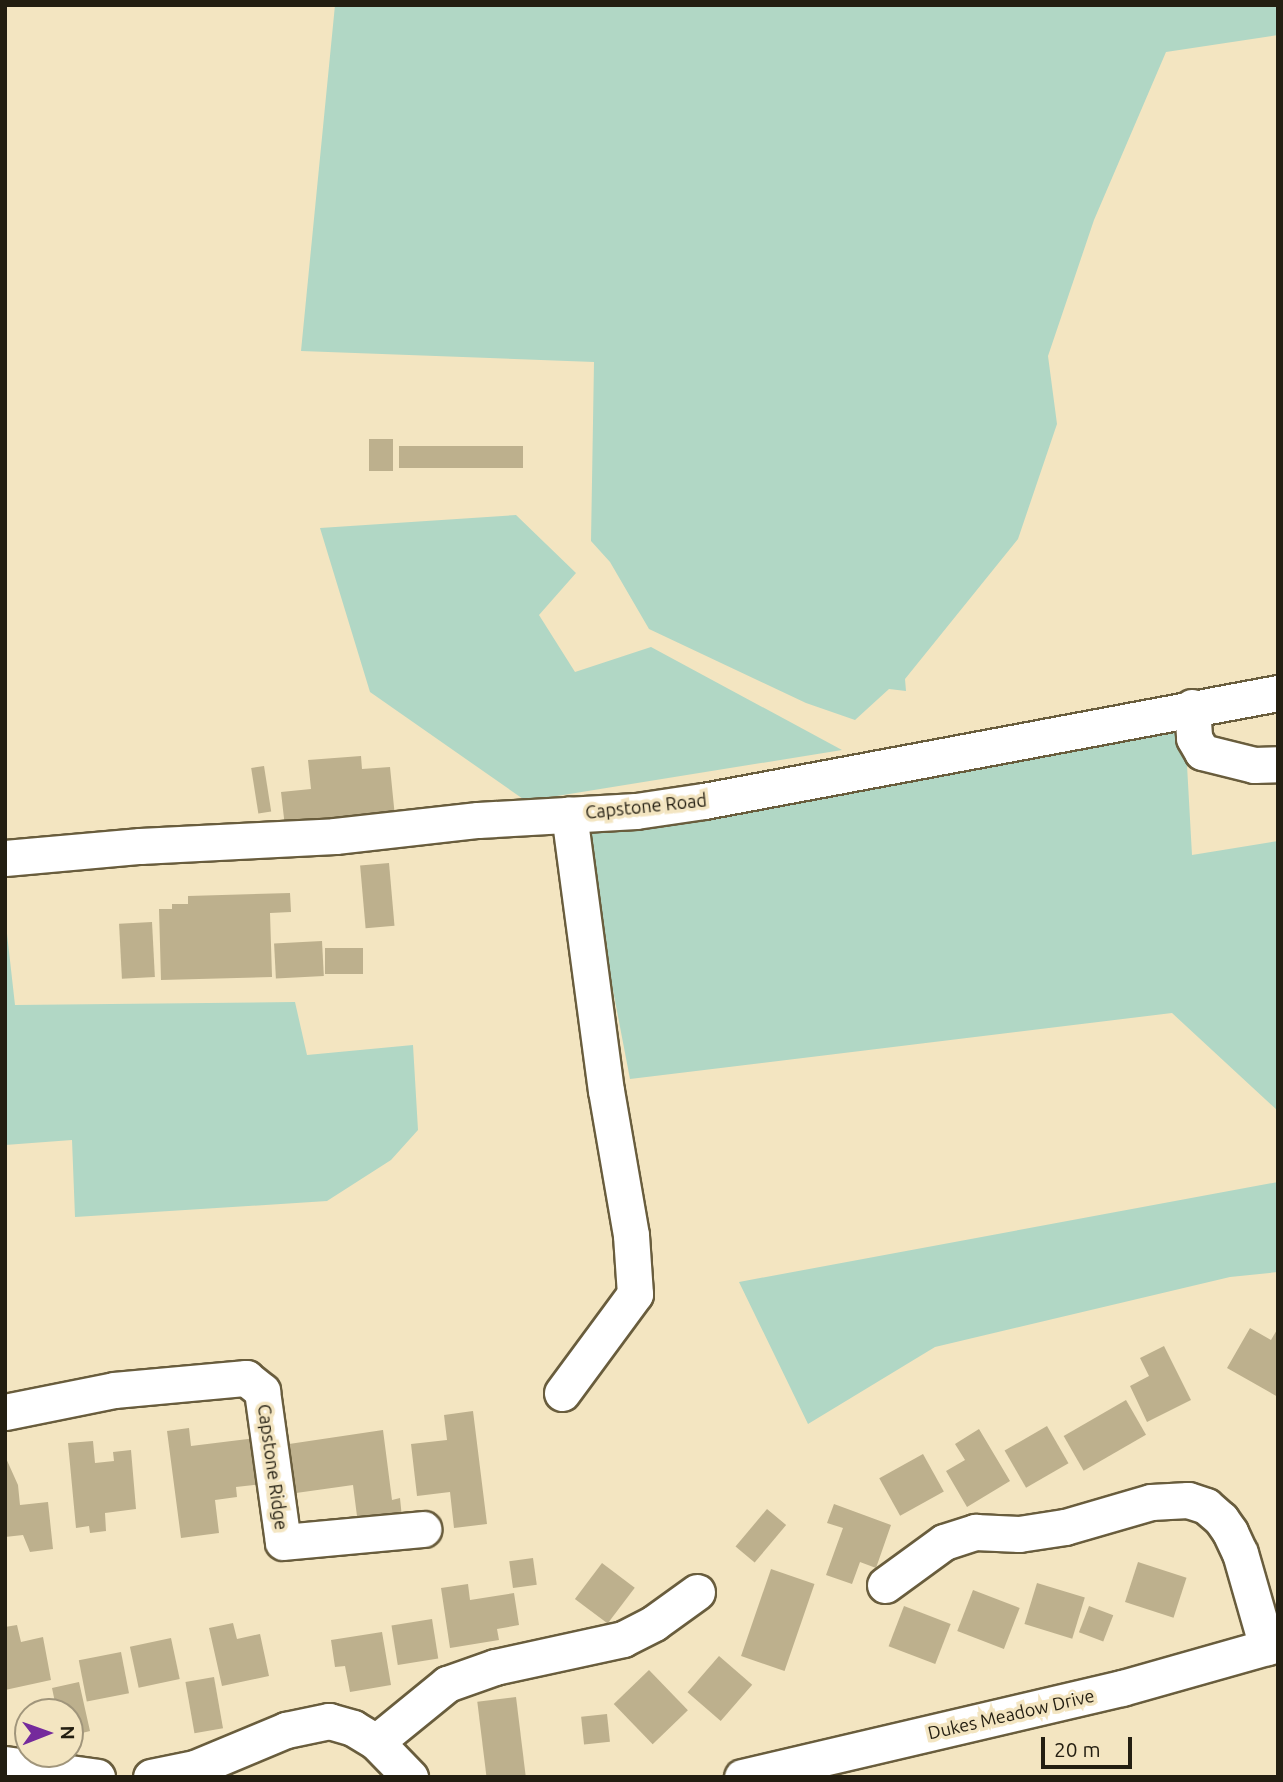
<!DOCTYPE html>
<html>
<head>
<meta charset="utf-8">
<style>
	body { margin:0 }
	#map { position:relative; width:1283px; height:1782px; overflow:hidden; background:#f3e5c1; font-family:Ubuntu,sans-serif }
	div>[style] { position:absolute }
	.green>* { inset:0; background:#b1d7c5 }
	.building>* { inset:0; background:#bdb08d; transform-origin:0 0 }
	.roads { filter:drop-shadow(2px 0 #695d3d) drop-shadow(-2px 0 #695d3d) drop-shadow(0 2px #695d3d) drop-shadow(0 -2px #695d3d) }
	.minor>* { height:35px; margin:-17.5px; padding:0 17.5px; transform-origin:17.5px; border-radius:17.5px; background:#fff }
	span { translate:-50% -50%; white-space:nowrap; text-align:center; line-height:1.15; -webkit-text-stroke:7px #f3e5c1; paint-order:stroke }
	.street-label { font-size:18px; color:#231e11 }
	.frame { position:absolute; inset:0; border:7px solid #231e11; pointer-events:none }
	.north { position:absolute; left:14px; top:1698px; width:70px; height:70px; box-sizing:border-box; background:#f3e5c1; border:2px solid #a0957b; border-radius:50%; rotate:89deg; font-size:19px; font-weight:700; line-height:28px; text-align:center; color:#231e11 }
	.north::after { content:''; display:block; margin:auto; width:24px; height:32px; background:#752a9c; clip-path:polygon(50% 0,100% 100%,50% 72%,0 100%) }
	.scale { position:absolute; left:1041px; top:1737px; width:91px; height:32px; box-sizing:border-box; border:4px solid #231e11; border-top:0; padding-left:9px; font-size:21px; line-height:24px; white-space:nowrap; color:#231e11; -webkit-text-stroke:5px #f3e5c1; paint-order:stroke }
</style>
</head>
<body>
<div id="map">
	<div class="green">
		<i style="clip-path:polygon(335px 5px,1278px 5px,1278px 35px,1166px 52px,1094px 220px,1048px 356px,1057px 424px,1018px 539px,905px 679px,906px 691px,889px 689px,855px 720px,806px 703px,649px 629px,610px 562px,591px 541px,594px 362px,301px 351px)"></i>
		<i style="clip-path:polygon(516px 515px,576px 573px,539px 615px,575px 672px,651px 647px,842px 750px,526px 801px,370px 692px,320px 528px)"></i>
		<i style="clip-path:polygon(1185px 729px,1192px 855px,1278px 841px,1278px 1111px,1172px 1013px,630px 1079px,583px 834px)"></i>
		<i style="clip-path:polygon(5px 916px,15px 1005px,295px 1002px,307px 1055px,413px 1045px,418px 1130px,391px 1160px,327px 1201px,75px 1217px,72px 1140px,5px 1145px)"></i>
		<i style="clip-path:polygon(1278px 1182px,1278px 1272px,1230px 1277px,935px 1347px,808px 1424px,739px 1282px)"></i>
	</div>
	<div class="building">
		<i style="left:369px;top:439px;width:24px;height:32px"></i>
		<i style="left:523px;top:446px;width:22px;height:124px;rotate:90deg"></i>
		<i style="clip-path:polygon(361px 756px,362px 769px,390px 767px,395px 817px,285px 827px,281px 792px,311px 789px,308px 760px)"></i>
		<i style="left:264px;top:766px;width:46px;height:13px;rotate:81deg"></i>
		<i style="left:389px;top:863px;width:63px;height:29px;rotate:85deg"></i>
		<i style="clip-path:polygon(290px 893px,291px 912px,270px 913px,272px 977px,161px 980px,159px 909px,172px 909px,172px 904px,188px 904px,188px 896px)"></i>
		<i style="left:152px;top:922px;width:55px;height:33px;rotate:87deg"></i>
		<i style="left:322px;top:941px;width:35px;height:48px;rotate:87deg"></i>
		<i style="left:363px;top:948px;width:26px;height:38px;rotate:90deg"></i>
		<i style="clip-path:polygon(1250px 1328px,1271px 1340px,1278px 1328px,1278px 1397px,1227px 1368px)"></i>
		<i style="clip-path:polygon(1164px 1346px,1191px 1400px,1147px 1422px,1130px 1386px,1149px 1376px,1140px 1358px)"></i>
		<i style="left:1126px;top:1400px;width:40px;height:72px;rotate:60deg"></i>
		<i style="clip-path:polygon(473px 1411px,487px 1524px,454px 1528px,450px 1492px,417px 1496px,411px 1444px,447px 1440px,444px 1415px)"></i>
		<i style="left:1047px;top:1426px;width:43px;height:49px;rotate:60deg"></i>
		<i style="clip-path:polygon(189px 1428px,191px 1446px,257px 1438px,263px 1484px,236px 1487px,237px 1497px,215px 1500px,219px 1533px,181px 1538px,167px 1431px)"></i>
		<i style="clip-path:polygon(979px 1429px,1010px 1481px,967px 1507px,946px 1471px,965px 1460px,955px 1444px)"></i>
		<i style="clip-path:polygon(383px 1430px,392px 1500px,400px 1498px,402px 1518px,358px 1524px,353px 1485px,296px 1493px,289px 1444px)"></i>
		<i style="clip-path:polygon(93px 1441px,95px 1463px,114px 1461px,113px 1452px,131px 1450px,136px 1509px,105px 1513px,106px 1531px,90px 1533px,89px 1526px,76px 1528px,68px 1443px)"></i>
		<i style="left:923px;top:1454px;width:43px;height:50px;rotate:61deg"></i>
		<i style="clip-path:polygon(5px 1456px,18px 1485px,20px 1505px,48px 1502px,53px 1549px,30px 1552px,23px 1535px,5px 1537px)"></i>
		<i style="clip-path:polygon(834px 1504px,891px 1525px,876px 1568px,860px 1562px,852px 1584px,826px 1575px,843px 1528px,827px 1523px)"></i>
		<i style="left:767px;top:1509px;width:25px;height:49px;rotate:40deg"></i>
		<i style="left:533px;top:1558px;width:27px;height:24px;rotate:82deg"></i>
		<i style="left:1138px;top:1562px;width:51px;height:42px;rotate:18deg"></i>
		<i style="left:602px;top:1563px;width:41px;height:45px;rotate:37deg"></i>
		<i style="left:771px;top:1569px;width:46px;height:92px;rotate:19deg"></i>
		<i style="left:1037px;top:1583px;width:50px;height:43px;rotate:17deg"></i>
		<i style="clip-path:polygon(468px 1584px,470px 1600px,514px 1593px,519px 1625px,497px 1629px,499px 1640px,450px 1648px,441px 1588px)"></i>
		<i style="left:973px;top:1590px;width:50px;height:44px;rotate:21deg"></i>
		<i style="left:904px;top:1606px;width:50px;height:43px;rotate:21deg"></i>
		<i style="left:1089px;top:1606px;width:26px;height:28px;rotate:21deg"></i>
		<i style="left:432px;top:1619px;width:40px;height:41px;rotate:81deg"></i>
		<i style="clip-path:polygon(233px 1623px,237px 1639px,260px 1634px,269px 1676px,222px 1686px,209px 1628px)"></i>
		<i style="clip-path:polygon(17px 1625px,21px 1642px,43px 1637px,51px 1680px,5px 1690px,5px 1627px)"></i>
		<i style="clip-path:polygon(382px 1632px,391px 1685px,350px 1692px,345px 1666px,335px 1667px,331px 1640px)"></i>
		<i style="left:171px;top:1638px;width:42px;height:42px;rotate:78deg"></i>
		<i style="left:121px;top:1652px;width:42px;height:43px;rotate:79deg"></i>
		<i style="left:719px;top:1656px;width:44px;height:48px;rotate:41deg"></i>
		<i style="left:649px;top:1670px;width:56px;height:49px;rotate:46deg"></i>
		<i style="left:214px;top:1677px;width:52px;height:29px;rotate:80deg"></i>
		<i style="clip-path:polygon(79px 1682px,90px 1731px,70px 1736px,70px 1712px,57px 1712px,52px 1688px)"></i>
		<i style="left:516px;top:1697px;width:81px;height:39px;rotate:83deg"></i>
		<i style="left:607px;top:1714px;width:28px;height:26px;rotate:84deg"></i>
	</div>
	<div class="roads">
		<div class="minor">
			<i style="left:1192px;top:707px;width:31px;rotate:86deg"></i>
			<i style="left:1194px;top:738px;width:16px;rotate:60deg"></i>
			<i style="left:1202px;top:752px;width:54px;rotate:14deg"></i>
			<i style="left:1254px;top:765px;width:24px;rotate:-2deg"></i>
			<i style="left:5px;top:858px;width:136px;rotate:-5.1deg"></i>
			<i style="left:140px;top:846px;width:195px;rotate:-2.9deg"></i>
			<i style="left:335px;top:836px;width:144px;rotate:-6.4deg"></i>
			<i style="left:478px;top:820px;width:158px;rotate:-3.3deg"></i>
			<i style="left:636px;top:811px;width:69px;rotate:-8.4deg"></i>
			<i style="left:704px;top:801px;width:584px;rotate:-10.66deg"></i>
			<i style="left:562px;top:1393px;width:123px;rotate:-53.6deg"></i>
			<i style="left:635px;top:1294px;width:59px;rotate:-93.9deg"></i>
			<i style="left:631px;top:1235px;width:146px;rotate:-99.8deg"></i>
			<i style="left:606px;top:1091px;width:279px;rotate:-97.6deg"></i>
			<i style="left:5px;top:1412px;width:111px;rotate:-11.4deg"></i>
			<i style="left:114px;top:1390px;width:133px;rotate:-5.2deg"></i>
			<i style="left:246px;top:1378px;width:21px;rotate:39deg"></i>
			<i style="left:262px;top:1391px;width:152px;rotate:82.1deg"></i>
			<i style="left:283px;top:1542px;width:141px;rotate:-5.3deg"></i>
			<i style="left:885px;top:1585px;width:73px;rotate:-36.1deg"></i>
			<i style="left:944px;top:1542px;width:33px;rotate:-18deg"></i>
			<i style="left:975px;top:1532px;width:44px;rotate:2.6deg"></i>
			<i style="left:1019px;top:1534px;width:47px;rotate:-8.7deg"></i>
			<i style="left:1065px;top:1527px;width:90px;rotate:-16.2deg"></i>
			<i style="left:1151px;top:1502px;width:37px;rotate:-3deg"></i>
			<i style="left:1188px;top:1500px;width:19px;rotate:18deg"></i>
			<i style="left:1206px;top:1506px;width:20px;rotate:41deg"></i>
			<i style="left:1221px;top:1519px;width:16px;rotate:55deg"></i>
			<i style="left:1230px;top:1532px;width:23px;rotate:65deg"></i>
			<i style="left:1240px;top:1553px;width:98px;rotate:74deg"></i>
			<i style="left:376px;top:1742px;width:92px;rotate:-39.2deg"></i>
			<i style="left:447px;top:1684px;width:51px;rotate:-19.5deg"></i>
			<i style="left:495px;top:1667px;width:131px;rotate:-12.3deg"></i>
			<i style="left:623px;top:1639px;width:35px;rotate:-27deg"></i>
			<i style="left:654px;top:1623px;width:53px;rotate:-35.8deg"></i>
			<i style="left:5px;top:1764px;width:93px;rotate:8deg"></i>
			<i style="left:151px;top:1777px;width:45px;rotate:-11.6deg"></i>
			<i style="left:195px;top:1768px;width:99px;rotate:-22.7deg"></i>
			<i style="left:286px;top:1730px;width:44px;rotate:-11.8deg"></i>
			<i style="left:329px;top:1721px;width:25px;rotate:16deg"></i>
			<i style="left:353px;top:1728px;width:27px;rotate:31deg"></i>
			<i style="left:376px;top:1742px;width:49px;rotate:45.8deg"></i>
			<i style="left:742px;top:1777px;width:390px;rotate:-13.2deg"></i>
			<i style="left:1122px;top:1688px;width:162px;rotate:-15.8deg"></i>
		</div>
	</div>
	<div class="street-label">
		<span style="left:646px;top:806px;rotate:-6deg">Capstone Road</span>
		<span style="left:273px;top:1467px;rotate:82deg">Capstone Ridge</span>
		<span style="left:1011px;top:1714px;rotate:-13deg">Dukes Meadow Drive</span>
	</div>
	<div class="frame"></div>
	<div class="north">N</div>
	<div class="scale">20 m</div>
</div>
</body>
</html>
